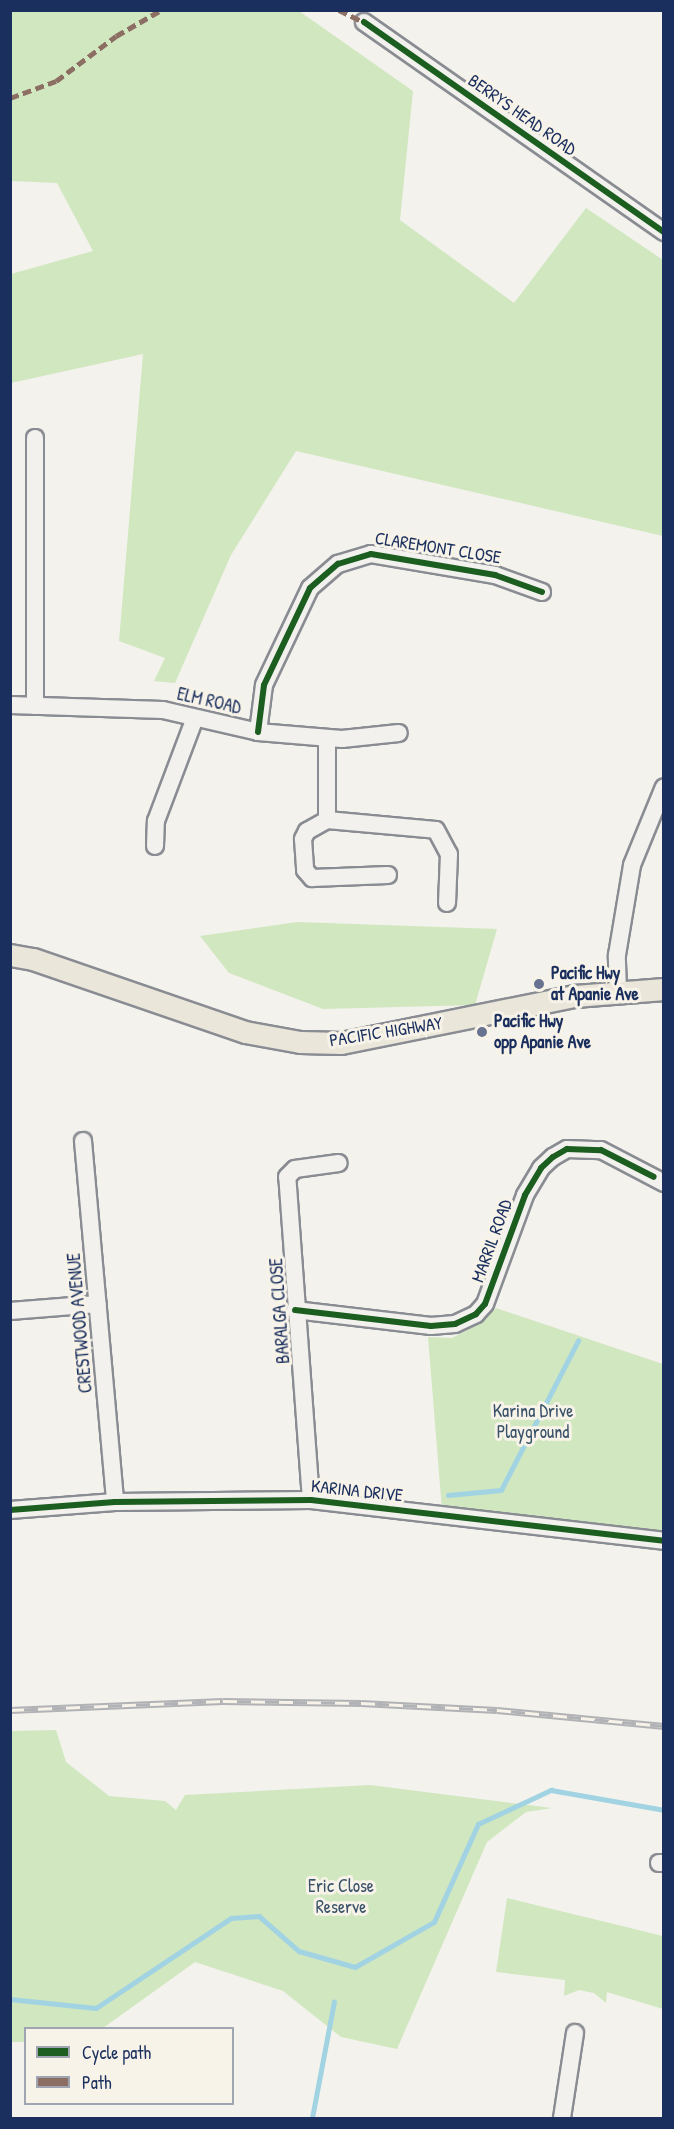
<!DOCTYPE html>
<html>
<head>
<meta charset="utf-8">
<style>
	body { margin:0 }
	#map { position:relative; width:674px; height:2129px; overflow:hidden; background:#f4f2ec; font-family:"Patrick Hand",sans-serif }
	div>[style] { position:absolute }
	.green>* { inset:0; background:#d0e7c0 }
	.stream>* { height:4.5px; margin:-2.25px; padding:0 2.25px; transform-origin:2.25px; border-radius:2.25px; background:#a1d3e3 }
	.roads { filter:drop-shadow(2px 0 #898c92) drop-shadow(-2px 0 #898c92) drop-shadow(0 2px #898c92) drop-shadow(0 -2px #898c92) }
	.minor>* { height:16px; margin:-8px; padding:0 8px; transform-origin:8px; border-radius:8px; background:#f2f1ed }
	.major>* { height:21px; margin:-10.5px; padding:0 10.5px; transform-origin:10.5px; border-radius:10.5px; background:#eae6da }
	.rail>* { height:7px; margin-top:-3.5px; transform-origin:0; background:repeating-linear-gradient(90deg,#f7f3e8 0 14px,#b1b2b5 0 28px); box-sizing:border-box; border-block:2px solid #b1b2b5 }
	.quiet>* { height:4.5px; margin-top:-2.25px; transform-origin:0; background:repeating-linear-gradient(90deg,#8d6e63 0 9px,transparent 0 13.5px) }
	.cycleway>* { height:6px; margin:-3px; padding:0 3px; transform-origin:3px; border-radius:3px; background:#1b5e20 }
	.dots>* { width:16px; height:16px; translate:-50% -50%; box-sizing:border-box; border:3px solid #f7f3e8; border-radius:50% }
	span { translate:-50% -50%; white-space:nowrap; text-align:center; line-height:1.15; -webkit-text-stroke:6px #f7f3e8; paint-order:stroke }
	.street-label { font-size:18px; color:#1b2f5e }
	.poi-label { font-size:18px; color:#1b2f5e; font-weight:700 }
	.left { translate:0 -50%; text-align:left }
	.park-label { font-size:18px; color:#39526a }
	.frame { position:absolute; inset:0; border:12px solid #1b2f5e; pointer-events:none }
	.legend { position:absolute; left:24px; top:2027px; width:210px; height:78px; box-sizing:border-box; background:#f7f3e8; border:2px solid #9fa5b1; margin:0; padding:8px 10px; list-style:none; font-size:18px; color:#1b2f5e }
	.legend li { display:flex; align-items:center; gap:12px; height:30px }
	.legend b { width:30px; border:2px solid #9fa5b1 }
</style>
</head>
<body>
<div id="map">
	<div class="green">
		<i style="clip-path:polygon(11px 10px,299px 11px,413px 91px,400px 220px,514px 303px,586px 208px,663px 260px,663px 536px,296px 451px,231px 555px,175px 683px,154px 681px,165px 658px,119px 641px,143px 354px,11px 383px,11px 274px,93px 251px,57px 183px,11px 181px)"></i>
		<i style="clip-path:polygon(297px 922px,497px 929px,475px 1005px,323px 1009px,229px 973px,200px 936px)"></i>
		<i style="clip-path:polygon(496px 1308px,663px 1364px,663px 1534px,442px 1510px,428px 1337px,452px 1338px,481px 1323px)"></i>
		<i style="clip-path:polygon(56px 1730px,66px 1762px,109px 1796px,165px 1801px,176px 1810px,185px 1795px,370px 1785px,552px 1808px,526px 1812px,487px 1842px,397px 2049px,341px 2037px,283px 1991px,195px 1962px,103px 2028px,26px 2028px,25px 2042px,11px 2042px,11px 1731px)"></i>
		<i style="clip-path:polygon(507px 1898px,663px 1936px,663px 2009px,607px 1992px,606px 2003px,594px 1993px,579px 1990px,564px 1996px,565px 1980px,496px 1972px)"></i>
	</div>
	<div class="stream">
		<i style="left:448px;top:1495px;width:53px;rotate:-5.4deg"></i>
		<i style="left:501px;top:1490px;width:168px;rotate:-62.7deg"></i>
		<i style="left:10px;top:1999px;width:86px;rotate:6deg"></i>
		<i style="left:96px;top:2008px;width:162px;rotate:-33.7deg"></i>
		<i style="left:231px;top:1918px;width:28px;rotate:-4deg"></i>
		<i style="left:259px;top:1916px;width:53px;rotate:41.2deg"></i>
		<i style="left:299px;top:1951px;width:58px;rotate:15.9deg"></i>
		<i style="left:355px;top:1967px;width:91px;rotate:-29.7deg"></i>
		<i style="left:434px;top:1922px;width:107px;rotate:-65.8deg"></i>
		<i style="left:478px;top:1824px;width:81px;rotate:-25deg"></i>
		<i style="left:551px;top:1790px;width:115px;rotate:10deg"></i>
		<i style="left:312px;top:2118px;width:118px;rotate:-79.3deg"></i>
	</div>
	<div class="roads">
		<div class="minor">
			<i style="left:364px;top:22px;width:366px;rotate:35deg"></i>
			<i style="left:35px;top:438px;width:268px;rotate:90deg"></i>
			<i style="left:10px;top:705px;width:153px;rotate:1.9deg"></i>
			<i style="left:163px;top:710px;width:98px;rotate:13deg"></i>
			<i style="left:258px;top:732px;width:84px;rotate:4.8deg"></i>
			<i style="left:342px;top:739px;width:57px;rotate:-6deg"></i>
			<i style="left:258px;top:732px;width:47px;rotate:-82.7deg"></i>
			<i style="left:264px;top:685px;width:107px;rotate:-64.6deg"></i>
			<i style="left:310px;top:588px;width:37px;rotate:-41deg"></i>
			<i style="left:338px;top:564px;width:34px;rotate:-17deg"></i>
			<i style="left:371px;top:554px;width:126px;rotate:9.6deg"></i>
			<i style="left:495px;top:575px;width:50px;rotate:19.9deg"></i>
			<i style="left:327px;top:738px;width:82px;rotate:90deg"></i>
			<i style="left:327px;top:820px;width:23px;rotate:151deg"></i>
			<i style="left:307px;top:831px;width:9px;rotate:117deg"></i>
			<i style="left:303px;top:839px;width:31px;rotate:86deg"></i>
			<i style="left:305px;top:870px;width:11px;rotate:49deg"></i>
			<i style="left:312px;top:878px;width:76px;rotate:-2.3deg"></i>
			<i style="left:327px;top:820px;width:109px;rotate:5.2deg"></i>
			<i style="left:436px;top:830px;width:27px;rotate:62deg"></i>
			<i style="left:449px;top:854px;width:49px;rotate:92.3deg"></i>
			<i style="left:155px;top:846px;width:25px;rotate:-88deg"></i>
			<i style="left:156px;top:821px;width:110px;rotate:-69.3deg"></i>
			<i style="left:618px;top:991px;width:36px;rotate:-92deg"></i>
			<i style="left:617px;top:955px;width:91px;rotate:-80.5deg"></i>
			<i style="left:632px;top:865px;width:84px;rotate:-67.7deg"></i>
			<i style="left:83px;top:1141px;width:362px;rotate:84.9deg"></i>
			<i style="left:295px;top:1310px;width:137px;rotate:6.7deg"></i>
			<i style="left:431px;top:1326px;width:24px;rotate:-5deg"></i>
			<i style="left:455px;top:1324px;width:23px;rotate:-25deg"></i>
			<i style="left:476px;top:1314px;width:13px;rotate:-48deg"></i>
			<i style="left:485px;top:1304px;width:116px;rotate:-69.8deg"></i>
			<i style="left:525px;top:1195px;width:31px;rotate:-59deg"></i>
			<i style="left:541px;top:1168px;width:16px;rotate:-43deg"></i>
			<i style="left:553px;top:1157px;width:16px;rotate:-30deg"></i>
			<i style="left:567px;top:1149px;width:34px;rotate:2deg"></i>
			<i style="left:601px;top:1150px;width:71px;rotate:27.6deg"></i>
			<i style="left:10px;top:1311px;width:88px;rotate:-4.5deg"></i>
			<i style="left:311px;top:1500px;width:324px;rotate:-94.2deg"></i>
			<i style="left:287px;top:1177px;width:11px;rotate:-45deg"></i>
			<i style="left:295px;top:1169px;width:44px;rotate:-7.8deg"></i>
			<i style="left:10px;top:1510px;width:105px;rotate:-4.4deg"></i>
			<i style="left:115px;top:1502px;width:196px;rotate:-0.6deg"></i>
			<i style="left:311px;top:1500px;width:355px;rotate:6.6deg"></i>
			<i style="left:659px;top:1863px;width:5px"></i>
			<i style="left:562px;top:2118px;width:86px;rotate:-81.3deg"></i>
		</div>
		<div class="major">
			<i style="left:10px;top:955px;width:23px;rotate:10deg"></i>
			<i style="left:33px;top:959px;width:224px;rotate:19deg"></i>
			<i style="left:245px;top:1032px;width:56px;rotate:10.3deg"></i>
			<i style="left:300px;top:1042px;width:41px;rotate:1.4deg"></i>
			<i style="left:341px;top:1043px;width:239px;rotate:-11.4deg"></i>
			<i style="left:575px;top:996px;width:89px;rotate:-4.5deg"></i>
		</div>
	</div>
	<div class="rail">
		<i style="left:10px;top:1710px;width:213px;rotate:-2.4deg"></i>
		<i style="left:223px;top:1701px;width:138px;rotate:0.8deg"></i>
		<i style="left:361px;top:1703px;width:136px;rotate:2.9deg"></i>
		<i style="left:497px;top:1710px;width:168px;rotate:5.5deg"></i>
	</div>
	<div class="quiet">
		<i style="left:339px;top:10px;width:28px;rotate:26deg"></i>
		<i style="left:10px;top:98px;width:49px;rotate:-20.3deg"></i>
		<i style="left:56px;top:81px;width:75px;rotate:-36.9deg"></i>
		<i style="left:116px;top:36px;width:52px;rotate:-30deg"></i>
	</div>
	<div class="cycleway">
		<i style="left:364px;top:22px;width:366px;rotate:35deg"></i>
		<i style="left:258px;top:732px;width:47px;rotate:-82.7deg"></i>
		<i style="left:264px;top:685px;width:107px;rotate:-64.6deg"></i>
		<i style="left:310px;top:588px;width:37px;rotate:-41deg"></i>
		<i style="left:338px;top:564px;width:34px;rotate:-17deg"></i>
		<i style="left:371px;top:554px;width:126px;rotate:9.6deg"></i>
		<i style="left:495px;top:575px;width:50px;rotate:19.9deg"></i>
		<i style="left:295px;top:1310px;width:137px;rotate:6.7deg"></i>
		<i style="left:431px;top:1326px;width:24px;rotate:-5deg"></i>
		<i style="left:455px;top:1324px;width:23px;rotate:-25deg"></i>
		<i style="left:476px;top:1314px;width:13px;rotate:-48deg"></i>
		<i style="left:485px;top:1304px;width:116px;rotate:-69.8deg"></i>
		<i style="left:525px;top:1195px;width:31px;rotate:-59deg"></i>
		<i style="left:541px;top:1168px;width:16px;rotate:-43deg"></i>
		<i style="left:553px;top:1157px;width:16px;rotate:-30deg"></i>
		<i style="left:567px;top:1149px;width:34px;rotate:2deg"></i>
		<i style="left:601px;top:1150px;width:59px;rotate:27deg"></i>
		<i style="left:10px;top:1510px;width:105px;rotate:-4.4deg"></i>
		<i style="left:115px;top:1502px;width:196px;rotate:-0.6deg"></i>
		<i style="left:311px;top:1500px;width:355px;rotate:6.6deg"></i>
	</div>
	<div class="dots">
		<i style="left:539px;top:984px;background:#677390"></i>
		<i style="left:482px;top:1032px;background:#677390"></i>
	</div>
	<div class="street-label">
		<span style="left:522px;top:115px;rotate:35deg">BERRYS HEAD ROAD</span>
		<span style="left:438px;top:548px;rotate:9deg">CLAREMONT CLOSE</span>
		<span style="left:209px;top:701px;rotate:13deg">ELM ROAD</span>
		<span style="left:386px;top:1032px;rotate:-9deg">PACIFIC HIGHWAY</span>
		<span style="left:492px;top:1241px;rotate:-70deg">MARRIL ROAD</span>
		<span style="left:280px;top:1311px;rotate:-94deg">BARALGA CLOSE</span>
		<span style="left:80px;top:1323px;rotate:-95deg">CRESTWOOD AVENUE</span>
		<span style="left:357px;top:1491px;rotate:6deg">KARINA DRIVE</span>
	</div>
	<div class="poi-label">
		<span class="left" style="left:551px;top:984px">Pacific Hwy<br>at Apanie Ave</span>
		<span class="left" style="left:494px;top:1032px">Pacific Hwy<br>opp Apanie Ave</span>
	</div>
	<div class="park-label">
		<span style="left:533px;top:1422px">Karina Drive<br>Playground</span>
		<span style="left:341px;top:1897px">Eric Close<br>Reserve</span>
	</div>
	<div class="frame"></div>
	<ul class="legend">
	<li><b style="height:8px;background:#1b5e20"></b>Cycle path</li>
	<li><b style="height:8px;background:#8d6e63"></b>Path</li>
	</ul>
</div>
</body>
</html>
